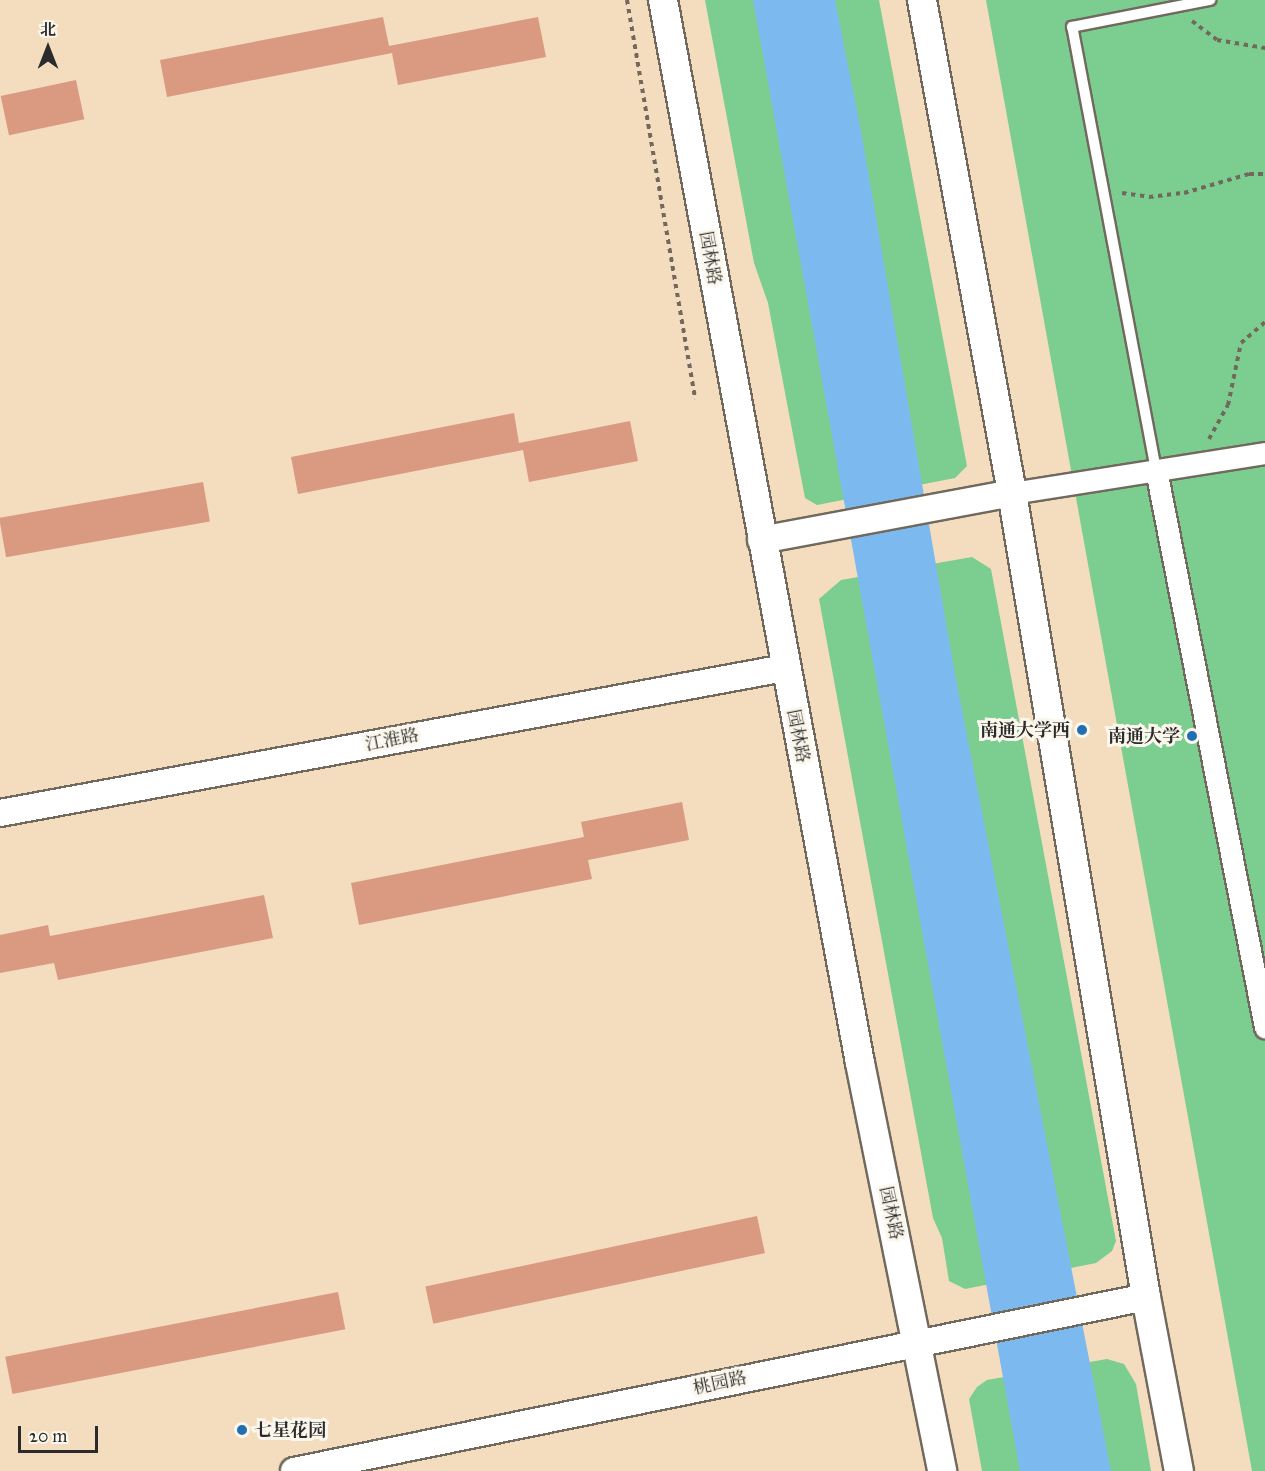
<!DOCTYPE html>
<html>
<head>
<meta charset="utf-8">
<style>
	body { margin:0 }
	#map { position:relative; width:1265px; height:1471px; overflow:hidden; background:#f4dcbe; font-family:"IM FELL Great Primer","Noto Serif SC",serif }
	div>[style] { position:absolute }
	.green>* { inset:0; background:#7bce90 }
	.water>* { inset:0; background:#7cb9ef }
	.building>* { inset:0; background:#da9a81; transform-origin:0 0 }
	.path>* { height:4px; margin-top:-2px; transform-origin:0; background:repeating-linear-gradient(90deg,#71695e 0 4.5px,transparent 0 9px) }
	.roads { filter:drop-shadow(2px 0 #71695e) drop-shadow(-2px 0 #71695e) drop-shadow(0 2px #71695e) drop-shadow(0 -2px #71695e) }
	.service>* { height:10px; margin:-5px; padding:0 5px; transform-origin:5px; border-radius:5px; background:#fff }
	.minor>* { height:21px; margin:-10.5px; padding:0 10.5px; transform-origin:10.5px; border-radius:10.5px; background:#fff }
	.tertiary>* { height:26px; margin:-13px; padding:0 13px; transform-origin:13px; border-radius:13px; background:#fff }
	.secondary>* { height:28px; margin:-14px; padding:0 14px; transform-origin:14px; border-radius:14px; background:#fff }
	.dots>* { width:16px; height:16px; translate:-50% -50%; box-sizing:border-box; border:3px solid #fbf7ec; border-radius:50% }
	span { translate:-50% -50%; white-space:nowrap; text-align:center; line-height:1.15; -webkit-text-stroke:6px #fbf7ec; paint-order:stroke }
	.street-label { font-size:18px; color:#2b2b2b }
	.poi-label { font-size:18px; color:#2b2b2b; font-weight:700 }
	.right { translate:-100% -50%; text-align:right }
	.left { translate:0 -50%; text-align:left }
	.north { position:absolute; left:18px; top:18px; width:60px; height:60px; -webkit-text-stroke:4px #fbf7ec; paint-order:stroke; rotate:0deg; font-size:16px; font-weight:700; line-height:24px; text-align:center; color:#2b2b2b }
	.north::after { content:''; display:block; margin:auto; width:21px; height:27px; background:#2b2b2b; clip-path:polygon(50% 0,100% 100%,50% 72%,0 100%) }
	.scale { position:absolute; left:18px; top:1426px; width:80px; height:27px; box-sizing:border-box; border:3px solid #2b2b2b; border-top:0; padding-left:8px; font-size:18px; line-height:21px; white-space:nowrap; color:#2b2b2b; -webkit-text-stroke:4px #fbf7ec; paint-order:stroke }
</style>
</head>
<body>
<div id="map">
	<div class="green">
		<i style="clip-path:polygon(705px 0,879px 0,967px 466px,955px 478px,817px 505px,805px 498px,768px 303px,754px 263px)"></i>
		<i style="clip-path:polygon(986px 0,1265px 0,1265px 1471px,1252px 1471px)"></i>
		<i style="clip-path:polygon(972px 557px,991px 569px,1116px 1241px,1112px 1251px,1096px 1263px,965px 1289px,949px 1281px,942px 1238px,933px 1218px,819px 599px,841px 580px)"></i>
		<i style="clip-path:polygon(1107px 1359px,1124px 1364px,1136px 1384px,1151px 1471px,982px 1471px,969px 1399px,977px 1387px,987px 1380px)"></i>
	</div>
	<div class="water">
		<i style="clip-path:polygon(753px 0,835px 0,861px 131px,954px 669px,1111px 1471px,1020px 1471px)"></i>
	</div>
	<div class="building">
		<i style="clip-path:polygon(383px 17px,389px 46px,538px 17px,546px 57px,398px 85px,392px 53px,167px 97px,160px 60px)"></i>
		<i style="left:76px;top:80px;width:40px;height:77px;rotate:78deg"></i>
		<i style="clip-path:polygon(514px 413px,519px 443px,630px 421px,638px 461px,529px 482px,523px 450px,298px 494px,291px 457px)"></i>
		<i style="left:203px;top:482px;width:40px;height:207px;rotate:80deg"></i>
		<i style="clip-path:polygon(682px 802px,689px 840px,588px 860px,592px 879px,359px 925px,351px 883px,584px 837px,581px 822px)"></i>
		<i style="clip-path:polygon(264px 895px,273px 938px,58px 980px,54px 963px,0 973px,0 935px,48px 925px,50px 936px)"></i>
		<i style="left:757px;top:1216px;width:38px;height:339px;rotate:78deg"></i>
		<i style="left:338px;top:1292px;width:38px;height:339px;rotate:79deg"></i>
	</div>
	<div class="path">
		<i style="left:627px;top:0;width:405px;rotate:80.3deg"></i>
		<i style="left:1192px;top:21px;width:31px;rotate:37deg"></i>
		<i style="left:1217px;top:40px;width:49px;rotate:9.5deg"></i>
		<i style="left:1122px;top:193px;width:27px;rotate:8deg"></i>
		<i style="left:1149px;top:197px;width:35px;rotate:-7deg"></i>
		<i style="left:1184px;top:193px;width:68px;rotate:-16.3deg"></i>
		<i style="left:1249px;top:174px;width:16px"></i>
		<i style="left:1209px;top:439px;width:39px;rotate:-61deg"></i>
		<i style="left:1228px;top:405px;width:63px;rotate:-78.2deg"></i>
		<i style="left:1241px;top:343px;width:32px;rotate:-41deg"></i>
	</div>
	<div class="roads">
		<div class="service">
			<i style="left:1156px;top:470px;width:451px;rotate:-100.7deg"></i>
			<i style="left:1072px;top:27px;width:141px;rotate:-11.1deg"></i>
		</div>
		<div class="minor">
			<i style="left:1156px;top:470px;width:568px;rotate:78.93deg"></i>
			<i style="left:1012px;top:493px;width:256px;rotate:-9deg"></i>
		</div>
		<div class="tertiary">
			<i style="left:761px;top:540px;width:255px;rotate:-10.6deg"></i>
			<i style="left:0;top:813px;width:798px;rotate:-10.47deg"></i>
			<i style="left:294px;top:1471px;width:870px;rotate:-11.54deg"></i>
		</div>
		<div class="secondary">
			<i style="left:663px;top:0;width:1081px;rotate:79.5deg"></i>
			<i style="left:860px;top:1063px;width:416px;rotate:78.6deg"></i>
			<i style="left:922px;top:0;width:501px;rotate:79.65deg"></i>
			<i style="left:1012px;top:493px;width:815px;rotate:80.54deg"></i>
			<i style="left:1146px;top:1297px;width:177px;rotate:79.3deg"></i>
		</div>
	</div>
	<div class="dots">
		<i style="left:1082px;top:730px;background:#1f6fb2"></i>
		<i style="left:1192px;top:736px;background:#1f6fb2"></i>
		<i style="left:242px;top:1430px;background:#1f6fb2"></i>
	</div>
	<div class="street-label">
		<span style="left:710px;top:258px;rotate:80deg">园林路</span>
		<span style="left:798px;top:736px;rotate:79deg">园林路</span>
		<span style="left:392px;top:740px;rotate:-11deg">江淮路</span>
		<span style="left:891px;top:1213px;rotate:78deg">园林路</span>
		<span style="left:720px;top:1383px;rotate:-12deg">桃园路</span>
	</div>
	<div class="poi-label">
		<span class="right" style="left:1070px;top:730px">南通大学西</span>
		<span class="right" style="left:1180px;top:736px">南通大学</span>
		<span class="left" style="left:254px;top:1430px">七星花园</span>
	</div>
	<div class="north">北</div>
	<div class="scale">20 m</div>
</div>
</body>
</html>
